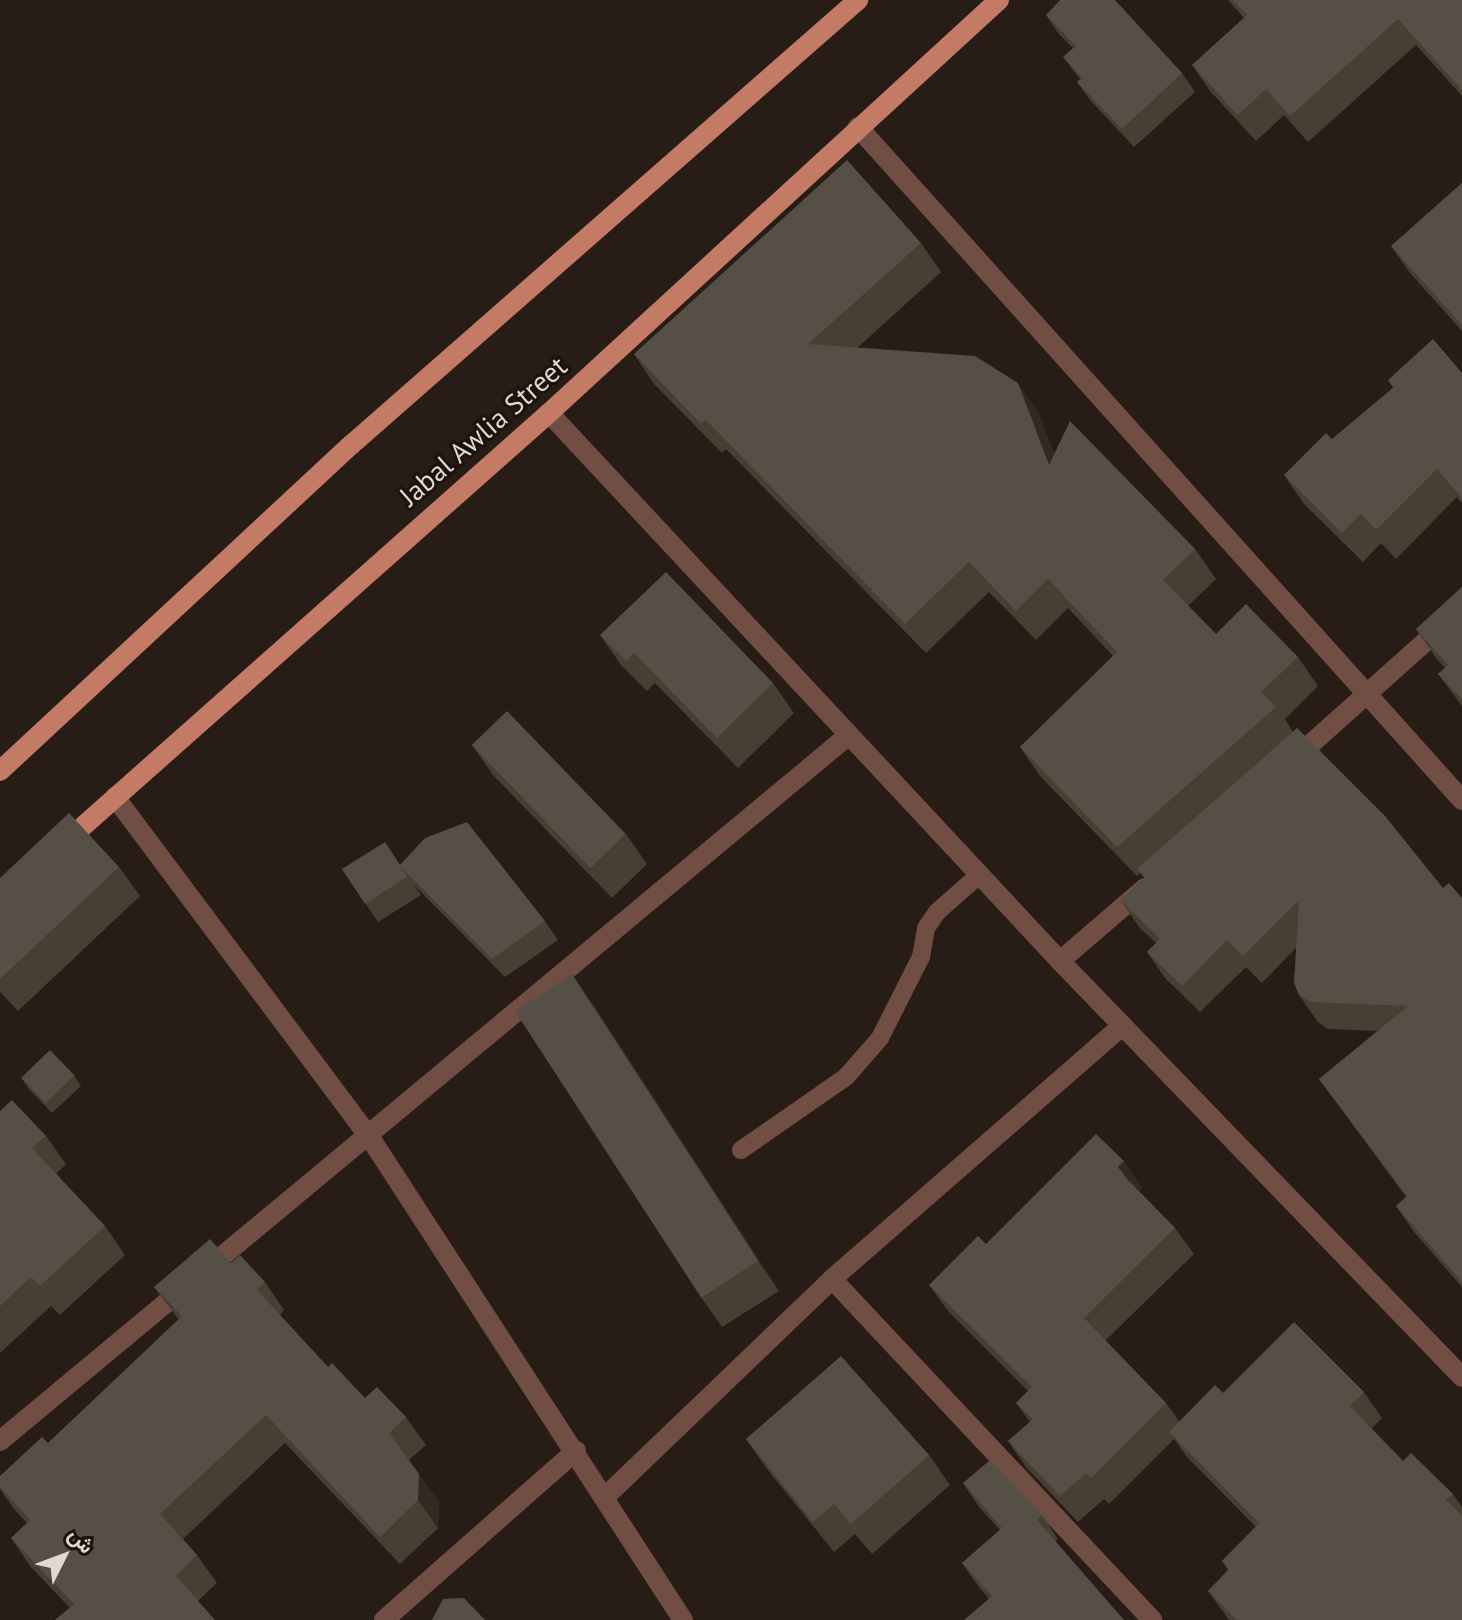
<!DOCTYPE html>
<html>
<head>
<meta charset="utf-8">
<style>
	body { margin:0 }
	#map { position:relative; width:1462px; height:1620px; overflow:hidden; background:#271c16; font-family:"PT Sans",Vazirmatn,sans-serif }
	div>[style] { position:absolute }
	.service>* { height:18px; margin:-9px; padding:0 9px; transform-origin:9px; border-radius:9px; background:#714e44 }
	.minor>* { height:20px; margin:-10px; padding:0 10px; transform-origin:10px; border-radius:10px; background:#714e44 }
	.primary>* { height:20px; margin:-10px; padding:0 10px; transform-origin:10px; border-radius:10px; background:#c47b66 }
	.wall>* { inset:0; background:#463f34 }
	.shaded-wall>* { inset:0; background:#322a21 }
	.building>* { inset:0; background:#564f45; transform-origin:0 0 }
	span { translate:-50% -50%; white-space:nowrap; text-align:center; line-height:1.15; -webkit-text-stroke:6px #1d130e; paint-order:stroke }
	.street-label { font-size:28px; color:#dfd8d4 }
	.north { position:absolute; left:24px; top:1516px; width:80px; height:80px; -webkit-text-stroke:6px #1d130e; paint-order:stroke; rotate:48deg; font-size:22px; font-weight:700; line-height:32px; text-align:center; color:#dfd8d4 }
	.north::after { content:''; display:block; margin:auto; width:28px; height:36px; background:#dfd8d4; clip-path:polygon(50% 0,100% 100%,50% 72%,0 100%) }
</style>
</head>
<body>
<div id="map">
	<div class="service">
		<i style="left:741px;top:1150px;width:128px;rotate:-34.8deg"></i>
		<i style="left:846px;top:1077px;width:52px;rotate:-48.9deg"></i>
		<i style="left:880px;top:1038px;width:91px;rotate:-63.2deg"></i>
		<i style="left:921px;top:957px;width:29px;rotate:-80deg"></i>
		<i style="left:926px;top:928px;width:19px;rotate:-55deg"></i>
		<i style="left:937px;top:912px;width:56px;rotate:-41.4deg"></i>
	</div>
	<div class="minor">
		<i style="left:858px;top:127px;width:904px;rotate:48.09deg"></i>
		<i style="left:549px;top:413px;width:749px;rotate:47deg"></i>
		<i style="left:1060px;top:961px;width:578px;rotate:45.98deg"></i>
		<i style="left:1293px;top:760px;width:227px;rotate:-41.8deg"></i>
		<i style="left:115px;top:797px;width:424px;rotate:53.2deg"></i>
		<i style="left:369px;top:1136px;width:577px;rotate:57.03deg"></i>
		<i style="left:1060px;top:961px;width:112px;rotate:-40.7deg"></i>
		<i style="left:832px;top:1279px;width:468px;rotate:46.8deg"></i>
		<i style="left:0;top:1441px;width:1104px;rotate:-39.75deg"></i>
		<i style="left:606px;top:1496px;width:313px;rotate:-43.8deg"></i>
		<i style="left:832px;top:1279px;width:385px;rotate:-41.1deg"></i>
		<i style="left:384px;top:1620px;width:256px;rotate:-41.4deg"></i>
	</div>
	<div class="primary">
		<i style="left:0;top:771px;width:479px;rotate:-42.9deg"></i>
		<i style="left:351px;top:445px;width:675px;rotate:-41.27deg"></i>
		<i style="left:63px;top:844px;width:650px;rotate:-41.57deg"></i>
		<i style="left:549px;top:413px;width:611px;rotate:-42.55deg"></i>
	</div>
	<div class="wall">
		<i style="clip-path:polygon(1228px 0,1462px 0,1462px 96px,1416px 45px,1308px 142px,1284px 115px,1256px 141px,1210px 91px,1192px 65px,1244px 18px)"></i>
		<i style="clip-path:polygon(1046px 15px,1182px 73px,1195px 92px,1134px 147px,1090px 100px,1077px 82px,1080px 79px,1063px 57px,1073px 48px,1058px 33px)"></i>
		<i style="clip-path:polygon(1462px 183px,1462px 331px,1410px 273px,1391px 246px)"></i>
		<i style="clip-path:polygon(921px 243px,941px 272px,857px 348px,1038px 412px,1054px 454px,1195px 549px,1216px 579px,1188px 606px,1216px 634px,1298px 657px,1318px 686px,1285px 719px,1293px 732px,1443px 888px,1462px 898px,1462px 1287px,1414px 1232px,1396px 1206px,1406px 1197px,1319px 1079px,1378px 1031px,1328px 1029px,1318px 1022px,1299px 995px,1296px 948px,1262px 983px,1246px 967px,1200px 1012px,1165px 978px,1147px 952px,1156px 943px,1139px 927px,1121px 901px,1144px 878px,1140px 873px,1137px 876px,1040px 776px,1020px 747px,1113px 656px,1068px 608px,1036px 640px,989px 592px,926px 653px,726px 449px,722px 453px,654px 384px,634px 354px)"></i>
		<i style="clip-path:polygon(1462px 373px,1462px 503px,1457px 497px,1396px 559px,1381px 543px,1363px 562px,1304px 504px,1284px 475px,1332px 439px,1393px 388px,1388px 380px)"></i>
		<i style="clip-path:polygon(1462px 587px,1462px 706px,1438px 674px,1445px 668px,1436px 658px,1416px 629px)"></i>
		<i style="clip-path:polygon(600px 635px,773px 683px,794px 713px,738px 768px,655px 683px,647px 691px,621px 665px)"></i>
		<i style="clip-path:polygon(472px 745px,626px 834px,647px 864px,612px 898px,493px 775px)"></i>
		<i style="clip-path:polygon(400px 865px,545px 921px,558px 940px,505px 977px,414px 885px,421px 895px,378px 922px,342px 869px)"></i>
		<i style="clip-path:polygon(119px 867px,140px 896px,18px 1011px,0 992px,0 878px)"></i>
		<i style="clip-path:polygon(593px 1004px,779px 1291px,722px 1327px,701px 1297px)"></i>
		<i style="clip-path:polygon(74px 1075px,81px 1086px,52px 1113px,28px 1088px,21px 1077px)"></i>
		<i style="clip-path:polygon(0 1111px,46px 1136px,66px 1164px,56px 1174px,105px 1226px,125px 1255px,60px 1315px,51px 1306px,0 1353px)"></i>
		<i style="clip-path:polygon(1142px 1187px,1139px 1191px,1175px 1228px,1194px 1254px,1105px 1341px,1166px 1403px,1179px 1421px,1223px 1393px,1364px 1392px,1382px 1418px,1371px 1429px,1403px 1461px,1453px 1494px,1462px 1507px,1462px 1620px,1229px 1620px,1208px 1591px,1228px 1570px,1222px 1561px,1256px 1527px,1187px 1457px,1174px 1439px,1109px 1504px,1104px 1499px,1078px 1522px,1026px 1467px,1008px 1441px,1030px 1422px,1016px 1403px,1028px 1391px,948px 1311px,929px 1285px,986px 1244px)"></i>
		<i style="clip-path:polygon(265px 1282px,284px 1310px,280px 1315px,328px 1367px,365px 1398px,406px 1417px,426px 1445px,409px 1460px,439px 1502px,438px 1528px,400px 1564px,285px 1443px,183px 1539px,197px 1555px,217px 1583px,198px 1601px,70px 1608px,30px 1566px,11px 1538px,27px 1523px,14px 1509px,0 1489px,0 1476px,48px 1443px,179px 1320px,154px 1287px)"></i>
		<i style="clip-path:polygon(746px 1439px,929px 1455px,950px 1485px,872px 1554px,855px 1534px,834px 1552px,767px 1469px)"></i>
		<i style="clip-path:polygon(963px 1483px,1042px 1515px,1058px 1539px,989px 1599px,979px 1587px,962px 1563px,1000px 1530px,979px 1507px)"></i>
	</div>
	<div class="shaded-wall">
		<i style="clip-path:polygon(1018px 383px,1038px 412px,1069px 494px,1049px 465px)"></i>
		<i style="clip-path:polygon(572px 974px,593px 1004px,779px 1291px,758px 1261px)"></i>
		<i style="clip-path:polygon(1124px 1161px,1142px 1187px,1137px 1194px,1118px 1167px)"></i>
		<i style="clip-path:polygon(419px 1474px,439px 1502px,438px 1528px,418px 1500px)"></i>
	</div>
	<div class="building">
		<i style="clip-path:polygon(1060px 0,1115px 0,1182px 73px,1122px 129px,1077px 82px,1082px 78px,1063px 57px,1076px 46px,1046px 15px)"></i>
		<i style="clip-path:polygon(1233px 0,1462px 0,1462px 90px,1398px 19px,1290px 116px,1266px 89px,1238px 115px,1192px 65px,1247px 15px)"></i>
		<i style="clip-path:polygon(847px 160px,921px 243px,808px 344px,975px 356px,1018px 383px,1049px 465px,1070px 421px,1195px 549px,1163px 580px,1216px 634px,1246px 604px,1298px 657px,1261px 692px,1276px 707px,1117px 847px,1020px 747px,1117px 652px,1048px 579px,1016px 611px,969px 562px,905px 624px,706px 420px,701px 424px,634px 354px)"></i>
		<i style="clip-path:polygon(1462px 183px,1462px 325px,1391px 246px)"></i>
		<i style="clip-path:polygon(1433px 339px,1462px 373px,1462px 498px,1437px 469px,1376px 530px,1361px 514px,1342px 533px,1284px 475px,1326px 433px,1332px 439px,1394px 387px,1388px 380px)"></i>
		<i style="clip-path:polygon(666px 572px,773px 683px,717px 738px,634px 653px,626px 661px,600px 635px)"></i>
		<i style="clip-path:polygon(1462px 587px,1462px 699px,1438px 674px,1448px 665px,1416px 629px)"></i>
		<i style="left:507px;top:711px;width:171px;height:49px;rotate:46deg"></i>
		<i style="clip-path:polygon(1297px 728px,1385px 816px,1443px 888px,1449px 883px,1462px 898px,1462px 1282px,1396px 1206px,1407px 1196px,1319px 1079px,1408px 1006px,1310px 1002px,1299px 995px,1294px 983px,1299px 900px,1243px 956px,1227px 940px,1182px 986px,1147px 952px,1160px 939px,1121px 901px,1145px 877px,1137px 869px)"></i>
		<i style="clip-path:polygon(69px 813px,119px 867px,0 979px,0 878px)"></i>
		<i style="clip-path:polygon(467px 822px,545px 921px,492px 959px,400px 866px,407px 877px,365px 904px,342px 869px,385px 842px,400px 865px,425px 838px)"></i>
		<i style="left:572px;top:974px;width:342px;height:68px;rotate:57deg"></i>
		<i style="left:50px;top:1050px;width:35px;height:40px;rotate:46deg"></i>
		<i style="clip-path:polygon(12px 1100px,46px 1136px,32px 1148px,105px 1226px,40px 1286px,31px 1277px,0 1306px,0 1111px)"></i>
		<i style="clip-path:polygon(1096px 1134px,1124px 1161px,1118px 1167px,1128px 1180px,1175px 1228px,1084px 1318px,1166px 1403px,1091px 1478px,1086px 1473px,1060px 1496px,1008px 1441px,1033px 1419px,1016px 1403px,1032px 1387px,929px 1285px,978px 1236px,986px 1244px)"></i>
		<i style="clip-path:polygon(210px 1239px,231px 1263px,240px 1255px,265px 1282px,257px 1290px,328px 1367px,332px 1363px,365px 1398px,377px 1387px,406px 1417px,389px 1433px,419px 1474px,418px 1500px,380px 1537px,266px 1415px,160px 1514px,197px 1555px,176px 1576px,215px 1620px,55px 1620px,74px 1604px,11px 1538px,30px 1520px,0 1487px,0 1476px,42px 1437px,48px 1443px,182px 1316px,154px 1287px)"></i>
		<i style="clip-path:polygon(1294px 1322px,1364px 1392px,1350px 1406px,1403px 1461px,1411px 1453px,1453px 1494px,1446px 1500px,1462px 1516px,1462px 1620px,1237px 1620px,1208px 1591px,1229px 1569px,1222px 1561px,1259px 1523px,1169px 1432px,1215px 1385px,1223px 1393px)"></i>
		<i style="clip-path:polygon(841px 1356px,929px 1455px,851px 1524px,834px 1504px,813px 1522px,746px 1439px)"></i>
		<i style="clip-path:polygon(990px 1460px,1042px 1515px,1037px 1520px,1124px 1620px,964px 1620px,992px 1596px,962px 1563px,1002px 1528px,963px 1483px)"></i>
		<i style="clip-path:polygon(464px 1598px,485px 1620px,432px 1620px,443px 1599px)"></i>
	</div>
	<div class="street-label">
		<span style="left:483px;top:431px;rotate:-41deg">Jabal Awlia Street</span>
	</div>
	<div class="north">ش</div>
</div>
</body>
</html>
